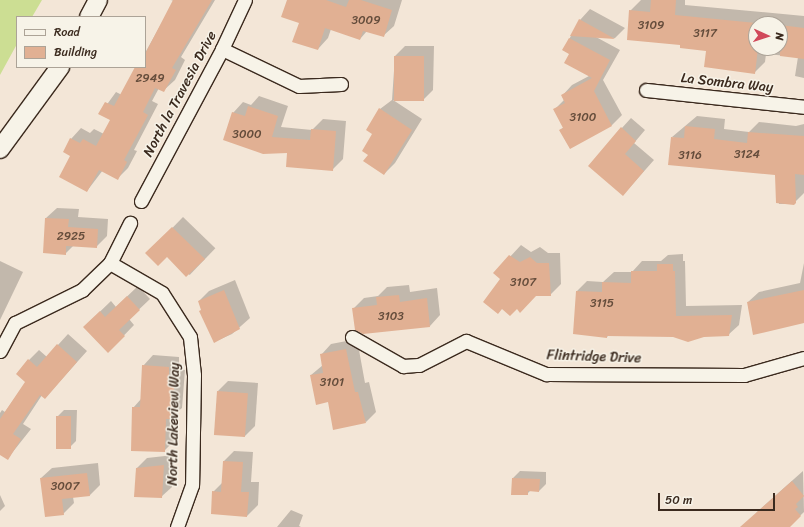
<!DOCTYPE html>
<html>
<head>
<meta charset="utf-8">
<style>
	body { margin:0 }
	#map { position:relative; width:804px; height:527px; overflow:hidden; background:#f3e6d7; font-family:Sriracha,sans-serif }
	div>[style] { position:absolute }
	.green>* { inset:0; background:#ccde93 }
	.shadow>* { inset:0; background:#0003; transform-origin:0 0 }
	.building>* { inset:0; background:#e1b093; transform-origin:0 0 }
	.roads { filter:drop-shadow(1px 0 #3b2a1e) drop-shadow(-1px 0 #3b2a1e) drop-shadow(0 1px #3b2a1e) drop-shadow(0 -1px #3b2a1e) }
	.minor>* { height:13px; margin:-6.5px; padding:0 6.5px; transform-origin:6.5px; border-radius:6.5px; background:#f7f3e8 }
	.secondary>* { height:18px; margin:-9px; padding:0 9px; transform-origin:9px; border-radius:9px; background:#f7f3e8 }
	span { translate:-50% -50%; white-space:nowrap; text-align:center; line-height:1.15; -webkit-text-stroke:3px #f7f3e8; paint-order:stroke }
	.number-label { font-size:12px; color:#644c3b }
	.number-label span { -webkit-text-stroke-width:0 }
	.street-label { font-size:14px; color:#3b2a1e }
	.legend { position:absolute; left:16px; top:16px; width:130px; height:52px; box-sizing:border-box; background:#f7f3e8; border:1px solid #aca397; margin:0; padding:5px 7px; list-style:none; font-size:12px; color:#3b2a1e }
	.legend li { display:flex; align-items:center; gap:8px; height:20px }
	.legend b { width:20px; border:1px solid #aca397 }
	.north { position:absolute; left:748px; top:16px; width:40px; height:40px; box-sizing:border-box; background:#f7f3e8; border:1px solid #aca397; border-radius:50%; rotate:93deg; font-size:11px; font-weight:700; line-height:16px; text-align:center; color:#3b2a1e }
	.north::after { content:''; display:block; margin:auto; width:14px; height:18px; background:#d1495b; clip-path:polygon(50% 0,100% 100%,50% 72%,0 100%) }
	.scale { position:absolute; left:658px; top:493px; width:117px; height:18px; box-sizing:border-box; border:2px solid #3b2a1e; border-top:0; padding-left:5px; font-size:12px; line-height:14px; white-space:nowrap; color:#3b2a1e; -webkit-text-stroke:3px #f7f3e8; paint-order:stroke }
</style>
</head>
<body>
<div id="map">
	<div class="green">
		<i style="clip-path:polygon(0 0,42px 0,32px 17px,17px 17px,17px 44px,0 75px)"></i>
	</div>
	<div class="shadow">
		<i style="clip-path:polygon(171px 0,215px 0,181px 57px,185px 60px,175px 80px,164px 90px,159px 88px,152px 101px,158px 104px,134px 150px,137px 151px,128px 168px,118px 178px,103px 170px,87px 191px,71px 155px,71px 139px,81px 128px,90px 133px,94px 129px,104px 134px,111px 120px,100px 114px,116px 92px,122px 95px,137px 67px,145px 67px,145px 53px,174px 1px)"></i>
		<i style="clip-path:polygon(288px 0,402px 0,394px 26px,383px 36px,367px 31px,360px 39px,331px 29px,328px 38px,318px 49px)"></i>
		<i style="clip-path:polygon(evenodd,641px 0,685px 0,685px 5px,804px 16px,804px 78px,795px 76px,798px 57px,766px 54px,765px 62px,754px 73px,707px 50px,682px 44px,630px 11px,641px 0,756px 24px,780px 24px,780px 48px,756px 48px,756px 24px)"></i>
		<i style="clip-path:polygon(590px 9px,625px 28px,615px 38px,596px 37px,620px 50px,603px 80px,622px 115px,612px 125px,570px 148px,560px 130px,564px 127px,554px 110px,564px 100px,562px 96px,572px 85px,589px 76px,570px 54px,563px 50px,580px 20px)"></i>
		<i style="clip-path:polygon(405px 46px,434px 46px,433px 90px,422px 101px,393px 100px,422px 119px,395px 163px,384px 174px,369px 154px,380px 109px,392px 100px,395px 56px)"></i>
		<i style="clip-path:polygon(259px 96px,288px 106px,281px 127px,312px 130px,323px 119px,346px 121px,343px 159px,332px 170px,288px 152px,233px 113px,243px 102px,251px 105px)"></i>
		<i style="clip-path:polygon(697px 116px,725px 119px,724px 129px,749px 132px,759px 122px,796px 126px,804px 124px,804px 193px,793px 204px,779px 204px,776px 174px,672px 137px)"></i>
		<i style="clip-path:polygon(631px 118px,645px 130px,634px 143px,654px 160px,623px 195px,621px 129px)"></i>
		<i style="clip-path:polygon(57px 208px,79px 209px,78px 217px,108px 219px,107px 236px,96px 247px,74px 245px,65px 254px,44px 252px,46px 218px)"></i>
		<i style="left:183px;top:217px;width:45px;height:37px;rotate:44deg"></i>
		<i style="clip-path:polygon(521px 245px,531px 252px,540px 247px,548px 253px,560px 253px,561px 284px,550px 295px,501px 279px,495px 273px)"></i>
		<i style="clip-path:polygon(683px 254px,683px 261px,685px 261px,686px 306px,742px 305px,739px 325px,728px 335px,609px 335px,607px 337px,577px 291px,587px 281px,603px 282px,614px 272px,632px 272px,642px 261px,661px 261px,668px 255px)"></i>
		<i style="clip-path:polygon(0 261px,23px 272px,0 320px)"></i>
		<i style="clip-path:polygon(804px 263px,804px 323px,748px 302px,759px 292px,800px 283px)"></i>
		<i style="clip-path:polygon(235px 280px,250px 318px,232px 334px,214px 342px,199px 301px,209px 291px)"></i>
		<i style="clip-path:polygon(409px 285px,410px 292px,437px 288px,440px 315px,430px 326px,353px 309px,364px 298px,378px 296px,387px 287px)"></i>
		<i style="clip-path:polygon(138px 286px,150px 299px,129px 319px,134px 325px,108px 352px,84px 327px,111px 301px,116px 307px)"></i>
		<i style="clip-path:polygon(68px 334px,87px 351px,45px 398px,42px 395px,23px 424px,31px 429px,8px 458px,0 453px,0 413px,2px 410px,5px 412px,26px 382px,29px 360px,39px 350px,47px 357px)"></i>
		<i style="clip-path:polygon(357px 339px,365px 383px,369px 382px,376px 412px,366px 422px,329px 401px,311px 375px,323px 365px,321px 355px,331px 344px)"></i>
		<i style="clip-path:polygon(153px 355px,179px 357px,179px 369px,185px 370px,182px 408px,176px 413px,175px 440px,164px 451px,133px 408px,141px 399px,143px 366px)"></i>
		<i style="clip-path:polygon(228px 381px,258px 383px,255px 426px,244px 437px,218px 391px)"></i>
		<i style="clip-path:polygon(64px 410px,77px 410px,76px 441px,69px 448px,57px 417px)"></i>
		<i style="clip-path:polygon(234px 451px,253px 452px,251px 482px,259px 482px,258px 505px,247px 516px,213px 492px,223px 482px,224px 461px)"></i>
		<i style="clip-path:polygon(174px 455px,172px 487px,161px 497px,137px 468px,147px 458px)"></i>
		<i style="clip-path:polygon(98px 463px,100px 485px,90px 495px,73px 497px,74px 503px,63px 514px,41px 478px,52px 468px)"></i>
		<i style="clip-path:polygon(520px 471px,546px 472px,546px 484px,539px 491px,531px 490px,527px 494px,513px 478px)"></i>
		<i style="clip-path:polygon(803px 471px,804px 512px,788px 527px,752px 527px,757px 512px)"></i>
		<i style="clip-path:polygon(0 495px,5px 506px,0 511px)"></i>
		<i style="clip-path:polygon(291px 510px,303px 515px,299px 526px,301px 527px,277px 527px)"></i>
	</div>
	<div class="building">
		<i style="clip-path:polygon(173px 0,212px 0,172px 68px,176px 70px,164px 92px,155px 88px,143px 112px,148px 115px,124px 160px,127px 162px,118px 180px,99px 170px,87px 192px,59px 177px,70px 156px,63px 152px,70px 138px,80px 143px,83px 139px,96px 146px,110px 120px,98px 114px,105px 102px,114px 106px,135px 67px,145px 67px,145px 54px)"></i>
		<i style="clip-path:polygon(287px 0,326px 0,346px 7px,349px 0,361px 0,392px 10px,384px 37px,363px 31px,360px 40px,325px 28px,318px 50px,292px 42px,299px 23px,281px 17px)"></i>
		<i style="clip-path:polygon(651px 0,676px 0,675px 15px,756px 23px,758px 48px,755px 74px,704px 67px,706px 51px,680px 48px,680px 45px,627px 40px,629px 10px,650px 12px)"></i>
		<i style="clip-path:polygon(579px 19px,615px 39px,570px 36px)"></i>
		<i style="clip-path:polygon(780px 25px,804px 28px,804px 59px,780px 56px)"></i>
		<i style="clip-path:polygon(569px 38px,610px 60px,594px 91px,612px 126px,570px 149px,559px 130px,563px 128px,553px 109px,565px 103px,561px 95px,592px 78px,564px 63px,569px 54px,562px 50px)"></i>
		<i style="left:394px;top:56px;width:30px;height:45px"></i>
		<i style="clip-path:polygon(248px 106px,278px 116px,272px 137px,310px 140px,311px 129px,336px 131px,333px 171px,286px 167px,287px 153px,263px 154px,223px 140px,232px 112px,245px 116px)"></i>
		<i style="clip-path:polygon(379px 108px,412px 130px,384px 175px,363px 161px,368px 155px,362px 151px,372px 134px,366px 130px)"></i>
		<i style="clip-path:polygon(685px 126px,715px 129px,714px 139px,747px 143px,748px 132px,804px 136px,804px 175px,795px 174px,796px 203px,794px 205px,776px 203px,775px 175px,668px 165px,671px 137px,684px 138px)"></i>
		<i style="clip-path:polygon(621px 127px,636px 141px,625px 154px,644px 171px,623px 196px,588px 166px)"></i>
		<i style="clip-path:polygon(45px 218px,69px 219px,68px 227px,98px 229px,97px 248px,66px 246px,66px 255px,43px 253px)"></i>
		<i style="clip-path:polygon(172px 227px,205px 259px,186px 277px,167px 257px,158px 266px,145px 253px)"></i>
		<i style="clip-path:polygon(509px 255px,520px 262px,530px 257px,537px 263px,549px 263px,551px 296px,536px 296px,520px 313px,517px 309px,510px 316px,502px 309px,498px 314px,483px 302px,500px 279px,493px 273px)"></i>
		<i style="clip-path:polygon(657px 264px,673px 264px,673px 271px,675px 271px,676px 316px,732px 315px,729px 336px,704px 337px,688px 342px,673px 337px,607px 336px,607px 338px,573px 334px,576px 291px,602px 292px,602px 282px,631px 283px,631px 271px,657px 271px)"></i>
		<i style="clip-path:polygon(224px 290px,240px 329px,214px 343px,199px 311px,201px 310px,198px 301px)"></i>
		<i style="clip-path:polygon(804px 290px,804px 323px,753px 335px,747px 302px)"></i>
		<i style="clip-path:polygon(399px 295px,400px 302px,427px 298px,430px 327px,363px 334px,355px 330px,352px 308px,377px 305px,376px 297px)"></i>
		<i style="clip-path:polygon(127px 296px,140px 310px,119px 330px,125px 336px,108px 353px,83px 327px,100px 311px,105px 317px)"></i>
		<i style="clip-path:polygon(57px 344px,77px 362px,45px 399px,40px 395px,13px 434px,21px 439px,8px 460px,0 455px,0 419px,25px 382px,16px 374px,28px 359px,37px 367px)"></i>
		<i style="clip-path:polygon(346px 349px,355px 392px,358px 392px,366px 423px,333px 430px,328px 402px,316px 405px,310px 375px,323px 373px,320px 354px)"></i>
		<i style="clip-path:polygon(142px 365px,169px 367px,169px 379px,175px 380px,171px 419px,166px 419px,165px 452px,131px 451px,132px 407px,140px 407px)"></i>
		<i style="left:217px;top:391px;width:31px;height:44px;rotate:4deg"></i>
		<i style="left:56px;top:416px;width:15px;height:33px"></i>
		<i style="clip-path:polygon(223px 461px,243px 462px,241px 492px,249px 492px,247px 517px,211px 514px,212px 491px,221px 492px)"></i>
		<i style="clip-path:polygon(164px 465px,162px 498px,134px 497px,136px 468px)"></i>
		<i style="clip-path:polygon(87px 473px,90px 496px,62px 499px,64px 515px,45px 517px,40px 478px)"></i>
		<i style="clip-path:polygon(512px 478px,540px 479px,539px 492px,528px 491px,528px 495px,511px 495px)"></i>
		<i style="clip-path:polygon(792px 481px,804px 496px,796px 504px,798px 507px,795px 509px,801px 516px,790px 527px,740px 527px)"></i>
	</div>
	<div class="roads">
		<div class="minor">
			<i style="left:222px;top:49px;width:85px;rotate:25.7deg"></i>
			<i style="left:299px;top:86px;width:42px;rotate:-2.7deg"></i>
			<i style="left:646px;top:90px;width:159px;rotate:6.1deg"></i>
			<i style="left:141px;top:201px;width:172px;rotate:-61.9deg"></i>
			<i style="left:222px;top:49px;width:54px;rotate:-64.9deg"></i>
			<i style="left:110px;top:263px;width:60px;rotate:30deg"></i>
			<i style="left:162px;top:293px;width:52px;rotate:57.5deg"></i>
			<i style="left:190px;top:337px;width:38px;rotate:84deg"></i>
			<i style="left:194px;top:375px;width:110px;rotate:91deg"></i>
			<i style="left:192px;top:485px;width:45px;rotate:109.7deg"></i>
			<i style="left:352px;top:337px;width:59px;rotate:29.6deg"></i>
			<i style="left:403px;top:366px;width:16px;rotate:-4deg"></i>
			<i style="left:419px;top:365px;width:53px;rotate:-27.1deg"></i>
			<i style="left:466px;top:341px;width:87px;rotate:22.4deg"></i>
			<i style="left:546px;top:374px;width:198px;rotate:0.3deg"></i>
			<i style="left:744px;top:375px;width:62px;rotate:-15.8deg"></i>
			<i style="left:0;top:351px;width:32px;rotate:-62deg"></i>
			<i style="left:15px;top:323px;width:75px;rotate:-26.2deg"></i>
			<i style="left:82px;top:290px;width:39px;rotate:-44deg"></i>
			<i style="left:110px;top:263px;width:45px;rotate:-63.4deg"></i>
		</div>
		<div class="secondary">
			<i style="left:89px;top:17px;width:19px;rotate:-62deg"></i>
			<i style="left:0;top:149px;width:102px;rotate:-53.8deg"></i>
		</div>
	</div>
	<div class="number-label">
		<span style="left:366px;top:21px">3009</span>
		<span style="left:651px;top:26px">3109</span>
		<span style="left:705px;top:34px">3117</span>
		<span style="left:150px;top:79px">2949</span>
		<span style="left:583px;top:118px">3100</span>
		<span style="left:247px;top:135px">3000</span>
		<span style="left:747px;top:155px">3124</span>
		<span style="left:690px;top:156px">3116</span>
		<span style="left:71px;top:237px">2925</span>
		<span style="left:523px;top:283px">3107</span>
		<span style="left:602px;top:304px">3115</span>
		<span style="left:391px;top:317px">3103</span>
		<span style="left:332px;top:383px">3101</span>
		<span style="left:65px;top:487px">3007</span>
	</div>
	<div class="street-label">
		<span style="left:727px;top:83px;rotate:6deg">La Sombra Way</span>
		<span style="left:180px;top:94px;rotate:-62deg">North la Travesia Drive</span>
		<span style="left:594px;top:357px;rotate:2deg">Flintridge Drive</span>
		<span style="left:174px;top:424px;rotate:-89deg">North Lakeview Way</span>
	</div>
	<ul class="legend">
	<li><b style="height:5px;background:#f7f3e8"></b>Road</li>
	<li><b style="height:11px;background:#e1b093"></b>Building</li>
	</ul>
	<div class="north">N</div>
	<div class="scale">50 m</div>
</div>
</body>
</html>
